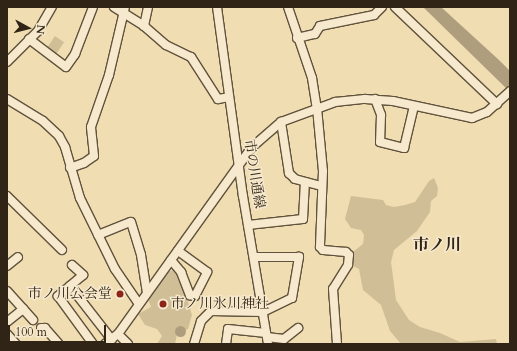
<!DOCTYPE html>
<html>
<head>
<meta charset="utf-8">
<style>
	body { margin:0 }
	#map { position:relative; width:517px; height:351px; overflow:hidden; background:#f1ddb2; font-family:Cardo,"Noto Serif JP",serif }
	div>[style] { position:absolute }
	.green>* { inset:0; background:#d0be97; transform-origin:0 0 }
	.water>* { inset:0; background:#af9e7d }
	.round { border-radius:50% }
	.roads { filter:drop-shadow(1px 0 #60523c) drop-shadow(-1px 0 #60523c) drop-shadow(0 1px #60523c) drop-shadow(0 -1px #60523c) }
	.minor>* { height:8px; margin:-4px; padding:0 4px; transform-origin:4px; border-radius:4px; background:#f6e9cd }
	.dots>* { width:11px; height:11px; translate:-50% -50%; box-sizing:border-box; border:2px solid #f6e9cd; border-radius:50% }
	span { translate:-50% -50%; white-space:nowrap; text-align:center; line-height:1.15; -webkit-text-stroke:3px #f6e9cd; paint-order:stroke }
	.street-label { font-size:14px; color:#2f2415 }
	.poi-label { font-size:14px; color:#2f2415 }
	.right { translate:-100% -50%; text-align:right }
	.left { translate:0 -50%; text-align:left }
	.quarter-label { font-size:16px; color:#2f2415; font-weight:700 }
	.frame { position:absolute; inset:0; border:8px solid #2f2415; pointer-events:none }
	.north { position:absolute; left:8px; top:8px; width:40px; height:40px; -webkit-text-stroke:3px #f6e9cd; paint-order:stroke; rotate:97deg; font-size:11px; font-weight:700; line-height:16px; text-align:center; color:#2f2415 }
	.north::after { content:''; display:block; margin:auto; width:14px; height:18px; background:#2f2415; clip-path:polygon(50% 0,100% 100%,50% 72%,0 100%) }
	.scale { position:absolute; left:8px; top:325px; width:98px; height:18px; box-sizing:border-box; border:2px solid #2f2415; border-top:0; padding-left:5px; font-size:12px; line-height:14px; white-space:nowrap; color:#2f2415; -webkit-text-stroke:3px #f6e9cd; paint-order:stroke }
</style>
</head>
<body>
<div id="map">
	<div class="green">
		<i style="left:55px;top:36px;width:11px;height:17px;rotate:34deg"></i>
		<i style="clip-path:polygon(434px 178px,438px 188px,437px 196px,431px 201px,430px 212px,417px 231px,394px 250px,391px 262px,396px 300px,409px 320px,420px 327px,440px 333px,460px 342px,496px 339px,497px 344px,401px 344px,390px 331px,381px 305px,363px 290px,359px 269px,351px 265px,354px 251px,363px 244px,364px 235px,361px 230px,351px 228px,345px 219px,351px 196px,383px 200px,386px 205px,394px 207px,405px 205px,415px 202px,429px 181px)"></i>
		<i style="clip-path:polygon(174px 270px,181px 280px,192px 315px,188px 329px,177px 334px,175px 344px,157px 344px,162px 336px,157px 329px,145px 325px,138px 314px,151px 307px,148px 299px,168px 272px)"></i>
	</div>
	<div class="water">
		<i style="clip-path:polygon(423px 7px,441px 7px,499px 60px,510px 71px,510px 92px)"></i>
		<i class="round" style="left:174.5px;top:325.5px;width:11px;height:11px"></i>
	</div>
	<div class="roads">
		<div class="minor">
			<i style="left:114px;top:7px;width:36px;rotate:32deg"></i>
			<i style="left:144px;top:26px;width:29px;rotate:41deg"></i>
			<i style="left:166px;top:45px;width:28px;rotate:26deg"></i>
			<i style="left:191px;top:57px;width:50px;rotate:57.3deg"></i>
			<i style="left:218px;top:99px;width:11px;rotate:-10deg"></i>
			<i style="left:217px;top:7px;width:191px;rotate:82.2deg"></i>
			<i style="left:243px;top:196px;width:150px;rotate:80.4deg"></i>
			<i style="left:288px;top:7px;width:75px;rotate:71.3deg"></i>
			<i style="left:312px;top:78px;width:30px;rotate:81deg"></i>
			<i style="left:317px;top:108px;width:63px;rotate:84.6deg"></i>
			<i style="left:323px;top:171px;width:76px;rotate:92.3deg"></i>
			<i style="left:320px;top:247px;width:4px;rotate:45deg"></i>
			<i style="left:323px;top:250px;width:23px;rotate:5deg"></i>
			<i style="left:346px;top:252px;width:4px;rotate:45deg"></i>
			<i style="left:349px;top:255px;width:10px;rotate:96deg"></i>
			<i style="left:348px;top:265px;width:28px;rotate:122deg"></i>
			<i style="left:333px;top:289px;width:55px;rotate:85.8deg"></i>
			<i style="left:395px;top:7px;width:141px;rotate:43.6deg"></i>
			<i style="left:144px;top:26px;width:19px;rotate:-78deg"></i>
			<i style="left:297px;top:38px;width:18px;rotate:-13deg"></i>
			<i style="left:315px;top:34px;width:9px;rotate:-58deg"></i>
			<i style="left:320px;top:26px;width:55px;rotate:-11.5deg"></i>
			<i style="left:374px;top:15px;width:11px;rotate:-45deg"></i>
			<i style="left:29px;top:39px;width:46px;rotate:37.1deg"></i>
			<i style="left:66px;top:67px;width:16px;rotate:-55deg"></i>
			<i style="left:75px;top:54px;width:50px;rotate:-69deg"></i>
			<i style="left:7px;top:62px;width:44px;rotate:-45deg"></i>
			<i style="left:38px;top:31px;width:28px;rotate:-60deg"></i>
			<i style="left:7px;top:99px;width:42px;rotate:31.4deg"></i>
			<i style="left:43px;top:121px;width:22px;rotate:43deg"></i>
			<i style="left:59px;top:136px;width:13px;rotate:61deg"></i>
			<i style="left:65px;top:147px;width:53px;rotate:73.6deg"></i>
			<i style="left:80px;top:198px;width:79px;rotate:63.8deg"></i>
			<i style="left:115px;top:269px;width:42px;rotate:55.6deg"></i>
			<i style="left:375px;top:99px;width:17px;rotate:69deg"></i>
			<i style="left:381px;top:115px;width:27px;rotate:92deg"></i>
			<i style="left:380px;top:142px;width:25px;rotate:14deg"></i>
			<i style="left:404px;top:148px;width:43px;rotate:-76.6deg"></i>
			<i style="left:281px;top:122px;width:52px;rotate:81.1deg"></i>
			<i style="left:289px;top:173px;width:8px;rotate:45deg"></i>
			<i style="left:295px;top:179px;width:28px;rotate:15deg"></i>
			<i style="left:70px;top:168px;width:15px;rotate:-20deg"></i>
			<i style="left:84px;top:163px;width:12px;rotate:-35deg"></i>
			<i style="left:94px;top:156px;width:29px;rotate:-96deg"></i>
			<i style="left:91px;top:127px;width:55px;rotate:-70.9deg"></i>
			<i style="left:109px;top:75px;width:70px;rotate:-76.8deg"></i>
			<i style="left:7px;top:196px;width:77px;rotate:44.5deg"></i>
			<i style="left:248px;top:225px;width:55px;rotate:-6.2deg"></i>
			<i style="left:303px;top:219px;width:37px;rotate:-87deg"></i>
			<i style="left:98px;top:235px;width:35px;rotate:-22deg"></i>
			<i style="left:131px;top:222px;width:34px;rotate:73deg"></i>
			<i style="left:141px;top:255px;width:38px;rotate:81deg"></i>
			<i style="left:171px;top:260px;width:16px;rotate:50deg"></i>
			<i style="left:181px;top:272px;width:25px;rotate:69deg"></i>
			<i style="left:190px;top:295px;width:5px;rotate:11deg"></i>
			<i style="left:195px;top:296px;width:27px;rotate:-63deg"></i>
			<i style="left:207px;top:272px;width:36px;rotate:-144deg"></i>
			<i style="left:72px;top:265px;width:15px;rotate:42deg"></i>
			<i style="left:83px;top:275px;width:33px;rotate:140deg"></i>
			<i style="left:58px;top:296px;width:59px;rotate:53.9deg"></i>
			<i style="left:7px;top:266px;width:14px;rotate:-39deg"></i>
			<i style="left:70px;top:286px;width:68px;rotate:52.1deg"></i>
			<i style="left:7px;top:291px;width:39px;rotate:48deg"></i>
			<i style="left:7px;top:322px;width:21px;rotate:-39deg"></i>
			<i style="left:41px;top:328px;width:4px"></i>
			<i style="left:45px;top:328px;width:21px;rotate:49deg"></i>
			<i style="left:7px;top:334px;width:13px;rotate:48deg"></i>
			<i style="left:118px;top:334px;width:14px;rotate:45deg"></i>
			<i style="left:267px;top:337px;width:17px;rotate:7deg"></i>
			<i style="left:284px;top:339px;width:18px;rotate:-38deg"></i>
			<i style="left:105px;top:344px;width:16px;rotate:-38deg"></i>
			<i style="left:118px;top:334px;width:229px;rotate:-54.4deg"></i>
			<i style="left:251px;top:148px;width:40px;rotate:-41deg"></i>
			<i style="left:281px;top:122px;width:58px;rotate:-20.3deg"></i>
			<i style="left:335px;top:102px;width:30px;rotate:-6deg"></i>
			<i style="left:365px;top:99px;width:28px;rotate:4deg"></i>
			<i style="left:393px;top:101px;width:81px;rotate:12.1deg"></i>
			<i style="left:472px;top:118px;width:16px;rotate:-22deg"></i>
			<i style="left:487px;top:112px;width:31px;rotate:-42deg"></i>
			<i style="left:194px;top:344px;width:24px;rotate:-73deg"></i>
			<i style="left:201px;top:321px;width:14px;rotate:-45deg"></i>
			<i style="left:211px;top:311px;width:52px;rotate:1.1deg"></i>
			<i style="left:263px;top:312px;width:32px;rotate:-26deg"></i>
			<i style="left:292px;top:298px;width:42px;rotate:-80.3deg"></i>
			<i style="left:299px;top:257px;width:45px;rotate:180deg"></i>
			<i style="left:226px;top:344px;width:15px;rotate:-82deg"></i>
			<i style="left:228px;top:329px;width:38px;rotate:6deg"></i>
		</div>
	</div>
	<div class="dots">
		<i style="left:120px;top:294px;background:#8f2418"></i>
		<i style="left:163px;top:304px;background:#8f2418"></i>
	</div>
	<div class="street-label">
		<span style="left:254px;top:174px;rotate:81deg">市の川通線</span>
	</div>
	<div class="poi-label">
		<span class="right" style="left:112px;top:294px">市ノ川公会堂</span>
		<span class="left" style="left:171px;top:304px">市ノ川氷川神社</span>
	</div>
	<div class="quarter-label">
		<span style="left:437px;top:245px">市ノ川</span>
	</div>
	<div class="frame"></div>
	<div class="north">N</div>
	<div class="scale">100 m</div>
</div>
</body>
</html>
